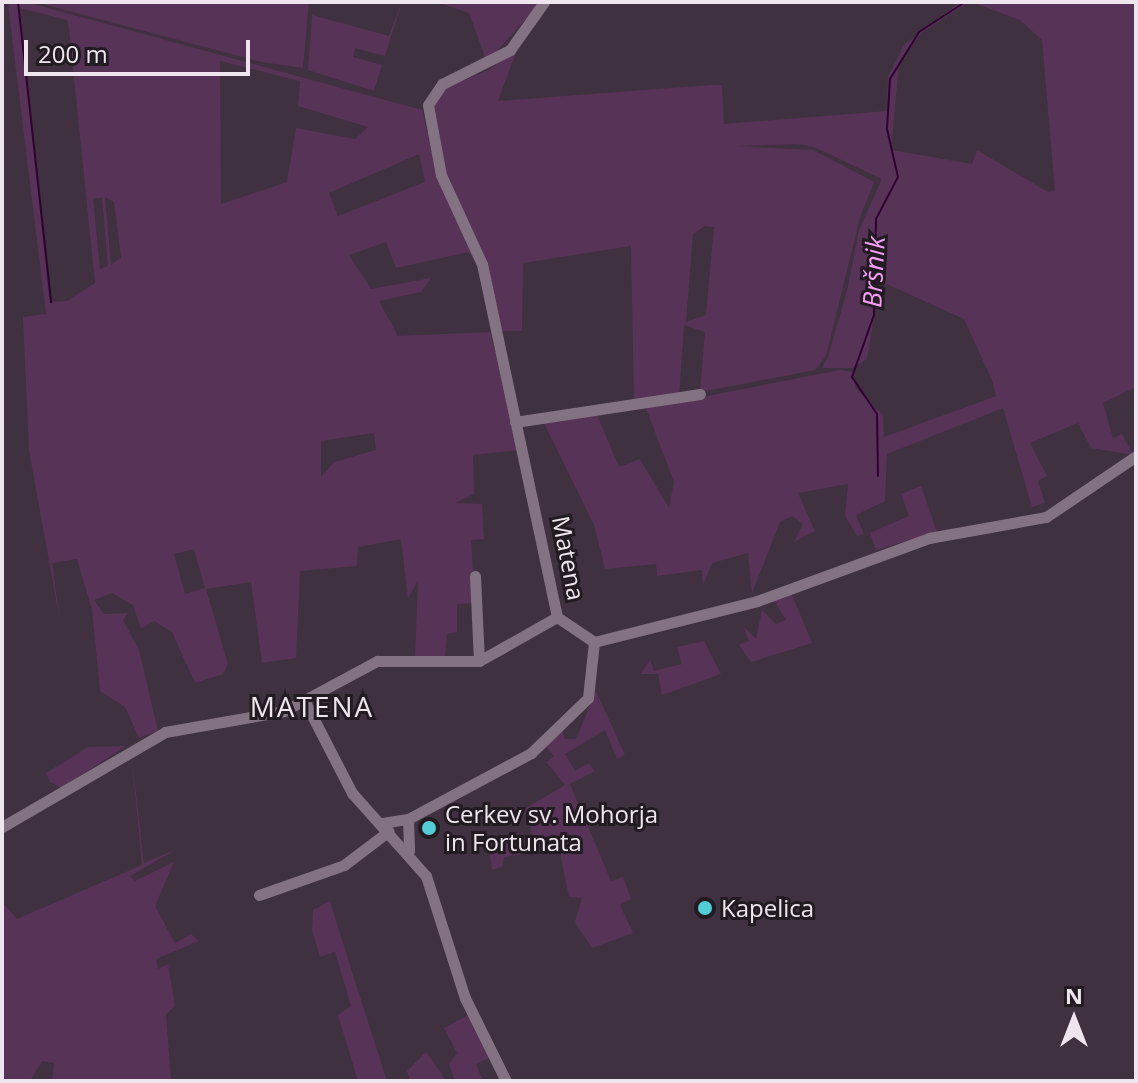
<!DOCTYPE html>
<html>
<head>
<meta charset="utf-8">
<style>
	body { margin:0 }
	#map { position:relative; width:1138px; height:1083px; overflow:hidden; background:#3f313f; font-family:"Open Sans",sans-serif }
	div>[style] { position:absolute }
	.green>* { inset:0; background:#583358 }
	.stream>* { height:2px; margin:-1px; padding:0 1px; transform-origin:1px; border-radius:1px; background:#300032 }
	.minor>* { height:11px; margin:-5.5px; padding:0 5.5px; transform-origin:5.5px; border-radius:5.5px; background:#837282 }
	.dots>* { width:22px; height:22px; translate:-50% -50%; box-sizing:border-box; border:4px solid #221b22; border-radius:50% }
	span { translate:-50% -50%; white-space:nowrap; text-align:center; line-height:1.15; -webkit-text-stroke:6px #221b22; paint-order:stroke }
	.street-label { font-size:24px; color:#efe5ee }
	.poi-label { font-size:24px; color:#efe5ee }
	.left { translate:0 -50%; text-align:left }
	.water-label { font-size:26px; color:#f89ef9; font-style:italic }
	.quarter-label { font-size:28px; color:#efe5ee; letter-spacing:2px }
	.frame { position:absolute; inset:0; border:4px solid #efe5ee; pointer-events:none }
	.north { position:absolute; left:1034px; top:979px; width:80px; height:80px; -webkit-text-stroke:6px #221b22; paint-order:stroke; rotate:0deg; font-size:22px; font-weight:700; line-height:32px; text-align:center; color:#efe5ee }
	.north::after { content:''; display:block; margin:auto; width:28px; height:36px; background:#efe5ee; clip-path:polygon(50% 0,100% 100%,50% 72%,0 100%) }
	.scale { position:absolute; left:24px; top:40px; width:226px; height:36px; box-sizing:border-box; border:4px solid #efe5ee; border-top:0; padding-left:10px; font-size:24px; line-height:28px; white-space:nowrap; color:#efe5ee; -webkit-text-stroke:6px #221b22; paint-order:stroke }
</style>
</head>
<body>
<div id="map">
	<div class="green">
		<i style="clip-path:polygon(evenodd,2px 2px,26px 2px,422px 110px,434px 163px,479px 269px,469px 252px,396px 268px,386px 242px,349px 255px,371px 289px,431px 278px,421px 292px,379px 301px,398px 336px,490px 332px,520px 450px,473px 455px,474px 494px,455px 503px,482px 504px,484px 539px,471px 540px,475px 603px,457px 604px,457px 632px,447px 634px,445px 657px,415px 657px,418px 581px,408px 598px,401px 539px,358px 547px,357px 566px,300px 571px,296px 658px,262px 663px,251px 582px,206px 589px,228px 664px,223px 674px,195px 683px,172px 632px,154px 621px,141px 629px,133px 605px,112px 593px,94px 600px,104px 614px,128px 613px,123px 620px,139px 650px,158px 731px,139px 738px,125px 707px,100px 691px,92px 610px,77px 559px,52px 563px,60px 621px,29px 451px,23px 317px,46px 314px,8px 4px,2px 2px,20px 8px,67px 20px,69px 29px,95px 283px,67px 301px,50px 302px,48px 290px,20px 8px,2px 2px,220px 61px,300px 81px,298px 106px,368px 127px,355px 139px,296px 128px,287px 182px,221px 204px,220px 61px,2px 2px,419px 154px,425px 182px,338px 216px,329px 193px,419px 154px,2px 2px,105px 197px,114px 202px,121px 258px,111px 265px,105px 197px,2px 2px,93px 198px,102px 198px,108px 266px,100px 269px,93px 198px,2px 2px,374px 433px,376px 450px,334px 462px,321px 477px,321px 441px,374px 433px,2px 2px,194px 549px,205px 588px,185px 594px,174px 554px,194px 549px)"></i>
		<i style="clip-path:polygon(35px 2px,309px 2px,303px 68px,262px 62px)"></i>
		<i style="clip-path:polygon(402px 2px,385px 56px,355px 48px,353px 57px,382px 65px,374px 91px,308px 70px,312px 15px,389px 36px)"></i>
		<i style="clip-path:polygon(437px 2px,541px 2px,487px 62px,469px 13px)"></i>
		<i style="clip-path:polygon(evenodd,960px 2px,969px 2px,921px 33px,899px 63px,891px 150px,972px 164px,977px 150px,1048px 192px,1055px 191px,1042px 40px,1020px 20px,971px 2px,1136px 2px,1136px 387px,1103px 403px,1113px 438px,1122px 434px,1133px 455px,1091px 448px,1078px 423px,1030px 443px,1047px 476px,1038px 481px,1045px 503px,1032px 507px,1003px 408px,887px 454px,885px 501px,856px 515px,864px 534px,857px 536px,845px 516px,848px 484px,798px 493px,815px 531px,794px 542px,803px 524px,792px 516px,780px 522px,752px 593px,748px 553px,712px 563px,703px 585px,702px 570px,657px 576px,656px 564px,605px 569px,594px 525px,542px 419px,597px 415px,619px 467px,640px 459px,669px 508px,674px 482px,646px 408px,840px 370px,853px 372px,855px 388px,883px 415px,884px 437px,996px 396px,992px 380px,964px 319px,880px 281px,867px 359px,853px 368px,822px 368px,828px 357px,848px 287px,859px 230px,882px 179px,814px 147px,797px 144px,735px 146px,813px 150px,874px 182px,860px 217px,826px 356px,815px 370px,700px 392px,705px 332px,684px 325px,679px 397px,634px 405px,631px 246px,523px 263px,522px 331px,497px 331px,495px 307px,447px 179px,432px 110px,441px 90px,489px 70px,518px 47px,498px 101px,711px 85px,722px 85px,724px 124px,887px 111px,888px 77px,904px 45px,960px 2px,705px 226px,714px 227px,706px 315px,686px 322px,693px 234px,705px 226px)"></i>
		<i style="clip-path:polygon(921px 486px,937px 532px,876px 550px,870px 533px,909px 516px,901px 494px)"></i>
		<i style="clip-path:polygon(790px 590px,812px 643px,751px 662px,739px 645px,749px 641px,743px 626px,756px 639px,762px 610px,776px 624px,786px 620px,772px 597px)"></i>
		<i style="clip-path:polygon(704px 641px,721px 674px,662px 695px,658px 674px,640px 674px,650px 660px,654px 671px,682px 664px,677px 647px)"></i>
		<i style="clip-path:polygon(596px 691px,625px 755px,617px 759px,605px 730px,565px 754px,575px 771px,589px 763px,595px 771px,570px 784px,611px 881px,623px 877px,631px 899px,620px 905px,633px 933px,592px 948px,575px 922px,582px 898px,569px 897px,559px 848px,504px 857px,502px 867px,492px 870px,489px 847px,532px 835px,526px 808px,565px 785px,546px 762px,554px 756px,544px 745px,562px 730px,565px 739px,576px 739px)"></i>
		<i style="clip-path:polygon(126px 746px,61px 788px,50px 782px,46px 773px,88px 747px)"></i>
		<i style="clip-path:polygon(131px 751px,144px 863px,175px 850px,130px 876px,135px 881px,174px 862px,155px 906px,175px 943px,191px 934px,199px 941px,156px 959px,158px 969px,168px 964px,175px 1006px,166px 1014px,171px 1081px,52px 1081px,54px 1063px,42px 1061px,30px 1081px,2px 1081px,2px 902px,17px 919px,142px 865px)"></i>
		<i style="clip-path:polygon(330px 901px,353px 975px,387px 1081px,358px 1081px,338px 1015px,351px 1006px,335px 952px,320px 957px,312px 930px,313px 910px)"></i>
		<i style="clip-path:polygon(469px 1015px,491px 1057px,476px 1064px,483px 1081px,455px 1081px,449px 1064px,457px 1053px,444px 1028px)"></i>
		<i style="clip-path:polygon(426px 1052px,442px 1074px,445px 1081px,410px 1081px,407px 1071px)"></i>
	</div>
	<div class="stream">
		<i style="left:18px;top:2px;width:302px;rotate:83.7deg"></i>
		<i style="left:878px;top:476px;width:62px;rotate:-90.9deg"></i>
		<i style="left:877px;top:414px;width:45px;rotate:-124deg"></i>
		<i style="left:852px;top:377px;width:66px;rotate:-70.5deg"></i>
		<i style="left:874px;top:315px;width:96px;rotate:-88.8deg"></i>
		<i style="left:876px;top:219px;width:47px;rotate:-62.4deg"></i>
		<i style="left:898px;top:177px;width:49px;rotate:-102.9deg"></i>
		<i style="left:887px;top:129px;width:50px;rotate:-86.6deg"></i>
		<i style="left:890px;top:79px;width:55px;rotate:-58.3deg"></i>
		<i style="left:919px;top:32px;width:55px;rotate:-33.1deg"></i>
	</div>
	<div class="minor">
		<i style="left:544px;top:2px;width:59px;rotate:125.3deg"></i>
		<i style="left:510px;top:50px;width:76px;rotate:153.4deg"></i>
		<i style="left:442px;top:84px;width:25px;rotate:124deg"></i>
		<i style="left:428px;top:105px;width:71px;rotate:79.5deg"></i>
		<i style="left:441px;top:175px;width:98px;rotate:65.3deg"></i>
		<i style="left:482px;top:264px;width:361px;rotate:78deg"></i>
		<i style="left:515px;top:422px;width:187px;rotate:-8.6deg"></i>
		<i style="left:475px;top:576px;width:85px;rotate:87.3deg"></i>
		<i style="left:557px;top:617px;width:45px;rotate:34deg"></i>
		<i style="left:594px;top:642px;width:168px;rotate:-14.1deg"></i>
		<i style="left:757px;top:601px;width:183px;rotate:-20.1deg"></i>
		<i style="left:929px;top:538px;width:119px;rotate:-10.2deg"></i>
		<i style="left:1046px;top:517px;width:109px;rotate:-34.1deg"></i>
		<i style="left:304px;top:700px;width:105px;rotate:62.7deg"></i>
		<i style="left:352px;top:793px;width:111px;rotate:48.3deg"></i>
		<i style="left:426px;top:876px;width:128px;rotate:72.3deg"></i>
		<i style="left:465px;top:998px;width:93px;rotate:63.7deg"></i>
		<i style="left:408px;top:819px;width:32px;rotate:88deg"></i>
		<i style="left:382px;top:823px;width:26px;rotate:-9deg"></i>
		<i style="left:408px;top:819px;width:140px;rotate:-28.2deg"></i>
		<i style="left:531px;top:753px;width:79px;rotate:-44deg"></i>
		<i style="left:588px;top:698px;width:56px;rotate:-83.9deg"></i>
		<i style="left:2px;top:827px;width:189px;rotate:-30.2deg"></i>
		<i style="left:165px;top:732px;width:121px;rotate:-10deg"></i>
		<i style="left:284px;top:711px;width:106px;rotate:-28.3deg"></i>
		<i style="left:377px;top:661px;width:102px"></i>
		<i style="left:479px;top:661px;width:90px;rotate:-29.4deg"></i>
		<i style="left:259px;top:895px;width:90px;rotate:-19.4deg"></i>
		<i style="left:344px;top:865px;width:56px;rotate:-37.1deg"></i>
	</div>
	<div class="dots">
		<i style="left:429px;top:828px;background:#52ccd6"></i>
		<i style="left:705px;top:908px;background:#52ccd6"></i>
	</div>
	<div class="street-label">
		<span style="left:569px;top:558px;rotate:79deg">Matena</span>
	</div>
	<div class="poi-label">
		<span class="left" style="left:445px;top:828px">Cerkev sv. Mohorja<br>in Fortunata</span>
		<span class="left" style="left:721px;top:908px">Kapelica</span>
	</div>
	<div class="water-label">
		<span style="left:874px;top:272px;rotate:-87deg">Bršnik</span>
	</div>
	<div class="quarter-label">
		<span style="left:312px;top:706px">MATENA</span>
	</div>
	<div class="frame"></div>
	<div class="north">N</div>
	<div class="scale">200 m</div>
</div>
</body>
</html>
